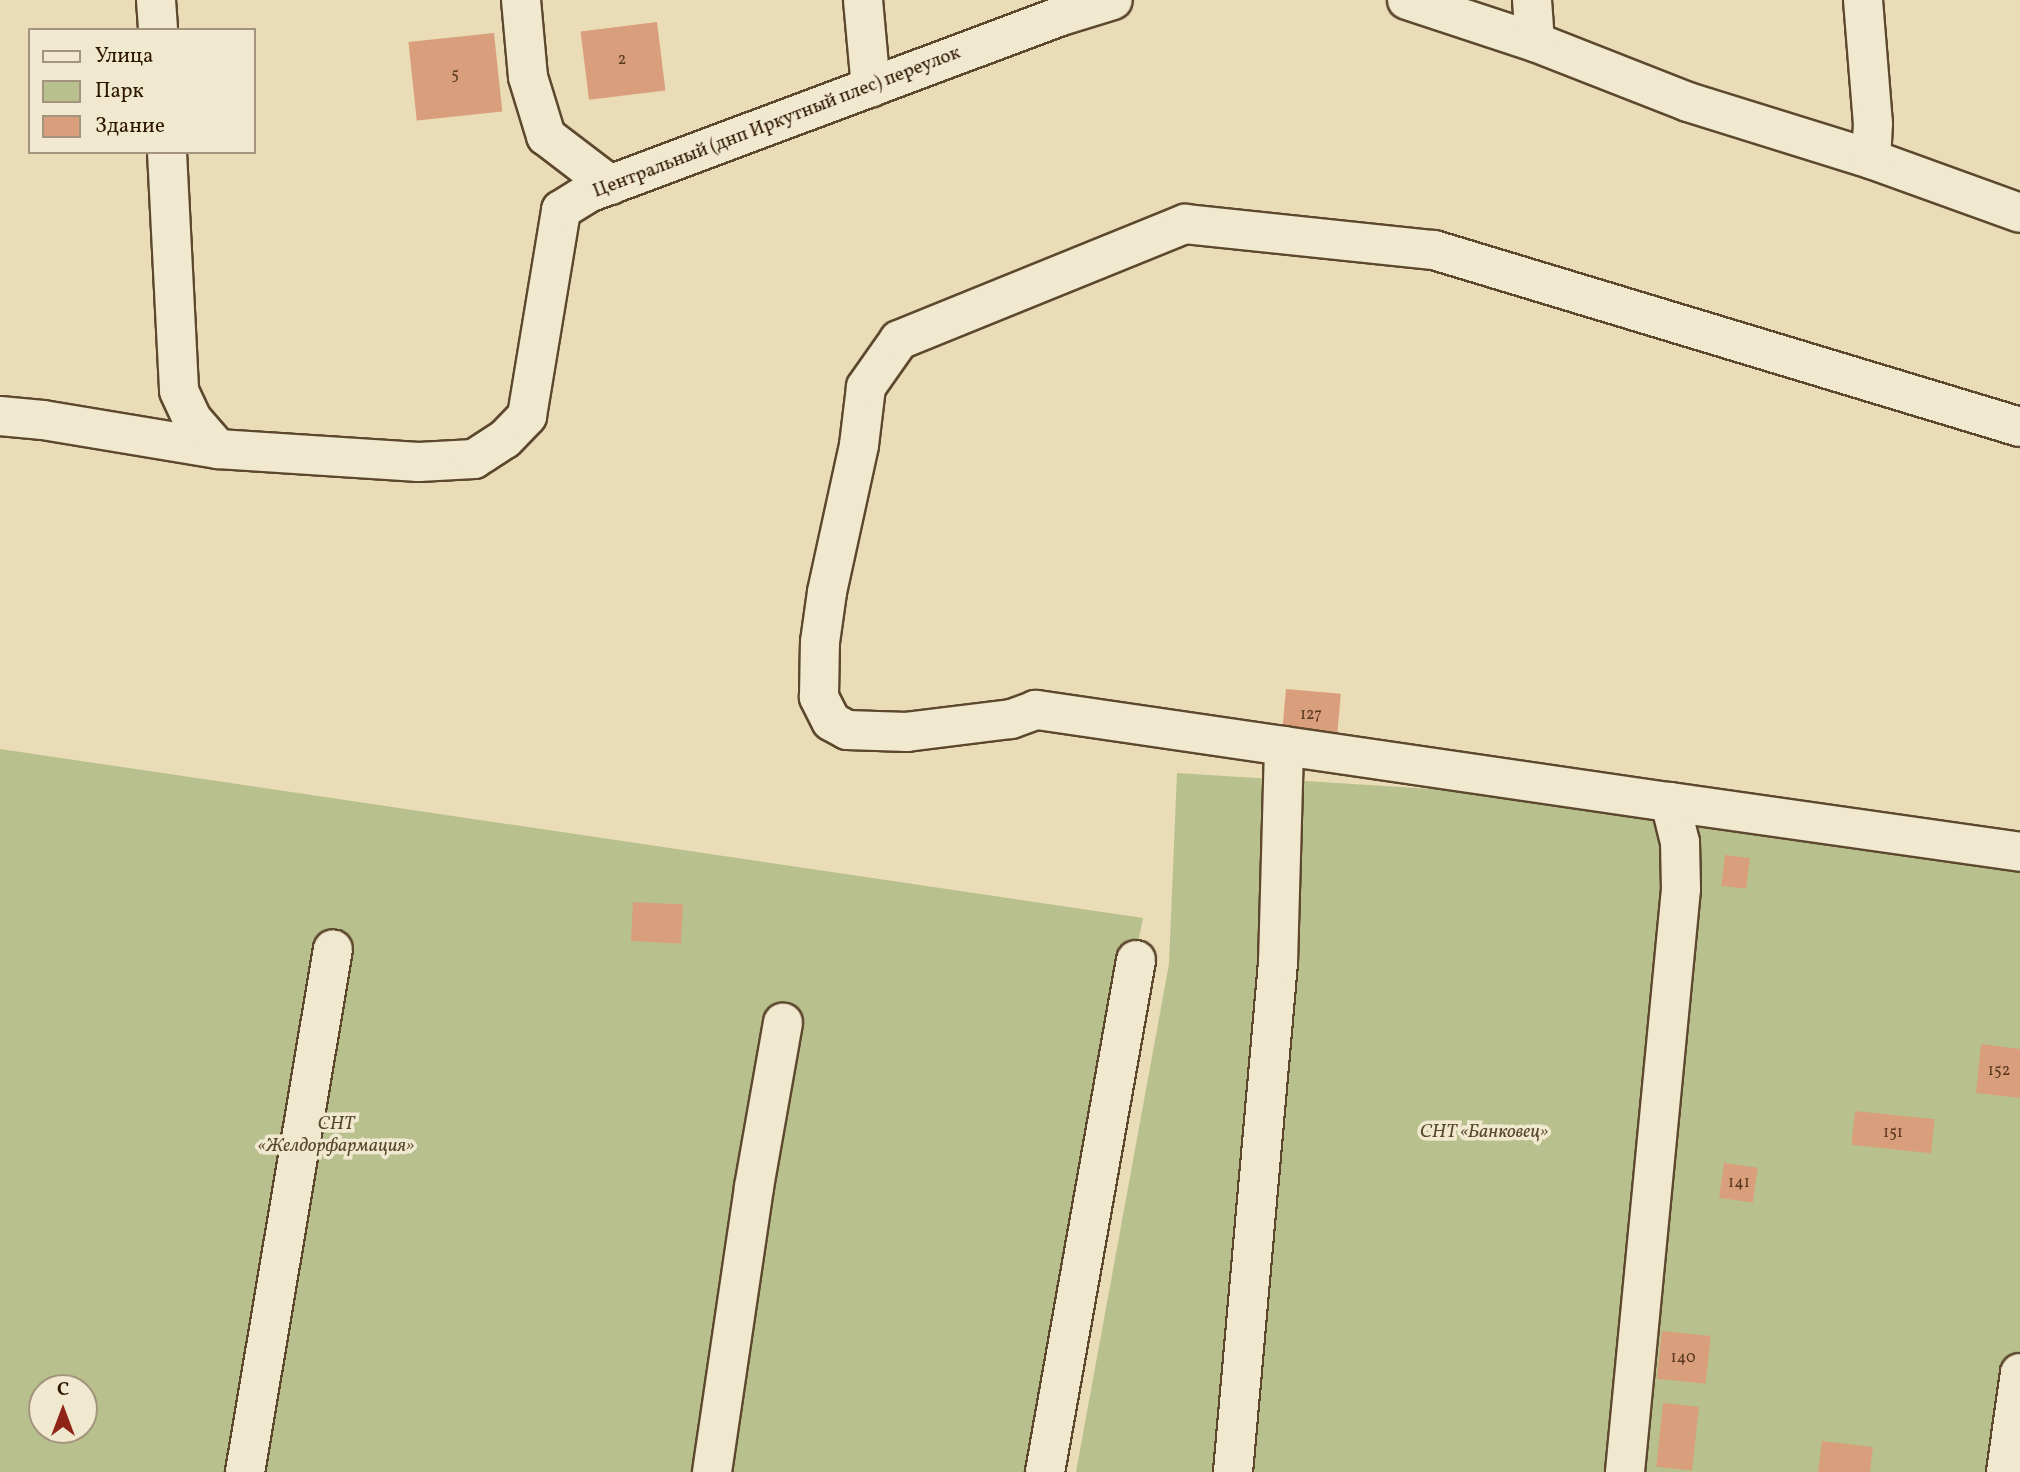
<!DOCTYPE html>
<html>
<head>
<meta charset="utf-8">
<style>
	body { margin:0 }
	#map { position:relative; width:2020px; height:1472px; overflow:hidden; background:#e9dcb6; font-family:Vollkorn,serif }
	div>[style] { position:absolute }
	.green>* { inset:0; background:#b8c08d }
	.building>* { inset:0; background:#d99e7b; transform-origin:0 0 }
	.roads { filter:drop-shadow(2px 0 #5d482e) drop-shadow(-2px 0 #5d482e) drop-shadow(0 2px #5d482e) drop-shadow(0 -2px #5d482e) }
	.minor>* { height:38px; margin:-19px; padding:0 19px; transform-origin:19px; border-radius:19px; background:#f1e8d0 }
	span { translate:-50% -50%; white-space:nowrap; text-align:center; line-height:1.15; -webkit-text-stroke:7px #f1e8d0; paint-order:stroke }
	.number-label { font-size:16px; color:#593820 }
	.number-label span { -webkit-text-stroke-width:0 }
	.street-label { font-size:19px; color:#2e1601 }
	.park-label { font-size:19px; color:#57492b; font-style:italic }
	.legend { position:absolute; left:28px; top:28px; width:228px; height:126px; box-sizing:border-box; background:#f1e8d0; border:2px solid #a3947d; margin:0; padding:9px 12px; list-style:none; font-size:21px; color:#2e1601 }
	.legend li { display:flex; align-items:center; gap:14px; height:35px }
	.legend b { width:35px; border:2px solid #a3947d }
	.north { position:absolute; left:28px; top:1374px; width:70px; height:70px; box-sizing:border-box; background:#f1e8d0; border:2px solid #a3947d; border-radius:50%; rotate:0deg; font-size:19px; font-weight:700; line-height:28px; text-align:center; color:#2e1601 }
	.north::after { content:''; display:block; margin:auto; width:24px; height:32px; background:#8f2418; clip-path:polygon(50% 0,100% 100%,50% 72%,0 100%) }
</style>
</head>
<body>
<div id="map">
	<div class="green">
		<i style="clip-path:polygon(evenodd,0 749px,1143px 918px,1034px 1472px,0 1472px,0 749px,42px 1388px,84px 1388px,84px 1430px,42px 1430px,42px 1388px)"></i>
		<i style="clip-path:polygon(1177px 773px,1668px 804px,2020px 853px,2020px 1472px,1076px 1472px,1169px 964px)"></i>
	</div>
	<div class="building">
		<i style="left:657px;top:22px;width:69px;height:77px;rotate:83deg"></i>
		<i style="left:494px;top:33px;width:79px;height:86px;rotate:84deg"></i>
		<i style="left:1286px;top:689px;width:55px;height:47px;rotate:5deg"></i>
		<i style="left:1725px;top:855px;width:25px;height:31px;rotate:7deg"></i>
		<i style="left:633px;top:902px;width:50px;height:39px;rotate:3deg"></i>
		<i style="clip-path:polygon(1981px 1044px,2020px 1049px,2020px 1098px,1976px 1093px)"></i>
		<i style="left:1855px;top:1111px;width:80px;height:34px;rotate:6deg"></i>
		<i style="left:1724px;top:1163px;width:34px;height:35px;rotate:8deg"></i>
		<i style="left:1662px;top:1331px;width:49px;height:48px;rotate:6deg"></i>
		<i style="left:1663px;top:1403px;width:36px;height:64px;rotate:6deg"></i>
		<i style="clip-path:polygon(1822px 1441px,1873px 1447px,1870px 1472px,1818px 1472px)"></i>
	</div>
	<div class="roads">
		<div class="minor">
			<i style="left:156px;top:0;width:30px;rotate:86deg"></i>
			<i style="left:521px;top:0;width:77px;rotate:84.8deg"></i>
			<i style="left:528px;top:77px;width:62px;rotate:73deg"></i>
			<i style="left:546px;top:136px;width:81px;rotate:37.4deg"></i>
			<i style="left:863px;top:0;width:88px;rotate:84.8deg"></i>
			<i style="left:1407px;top:0;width:135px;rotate:18.2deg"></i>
			<i style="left:1535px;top:42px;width:164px;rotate:21.4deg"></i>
			<i style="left:1688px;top:102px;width:192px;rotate:17.3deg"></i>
			<i style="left:1871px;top:159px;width:158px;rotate:19.9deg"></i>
			<i style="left:1532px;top:0;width:42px;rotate:85.9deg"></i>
			<i style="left:1863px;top:0;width:123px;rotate:85.4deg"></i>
			<i style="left:1873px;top:123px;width:36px;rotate:93deg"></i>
			<i style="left:167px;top:152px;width:239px;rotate:87.1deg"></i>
			<i style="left:179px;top:391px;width:31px;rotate:65deg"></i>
			<i style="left:192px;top:419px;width:40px;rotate:49deg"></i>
			<i style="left:0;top:416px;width:43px;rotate:5.3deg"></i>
			<i style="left:43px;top:420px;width:177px;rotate:9.4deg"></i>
			<i style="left:218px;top:449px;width:201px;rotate:3.7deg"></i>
			<i style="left:419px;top:462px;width:55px;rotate:-3.1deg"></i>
			<i style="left:474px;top:459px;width:37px;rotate:-33deg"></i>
			<i style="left:505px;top:439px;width:32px;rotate:-46deg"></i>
			<i style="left:527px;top:416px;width:209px;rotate:-80.6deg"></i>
			<i style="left:561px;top:210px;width:32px;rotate:-32deg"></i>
			<i style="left:588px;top:193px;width:505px;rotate:-20.52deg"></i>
			<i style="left:1061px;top:16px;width:54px;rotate:-17.1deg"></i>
			<i style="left:1284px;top:746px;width:251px;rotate:-171.7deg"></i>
			<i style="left:1036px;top:710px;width:27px;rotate:160deg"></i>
			<i style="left:1011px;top:719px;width:105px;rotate:172.9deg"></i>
			<i style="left:907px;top:732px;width:60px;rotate:-178.1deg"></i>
			<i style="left:847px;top:730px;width:18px;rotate:-151deg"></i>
			<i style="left:831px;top:721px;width:27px;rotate:-117deg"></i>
			<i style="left:819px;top:697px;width:55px;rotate:-89deg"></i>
			<i style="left:820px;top:642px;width:50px;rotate:-82deg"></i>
			<i style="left:827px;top:592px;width:150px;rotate:-77.7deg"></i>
			<i style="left:859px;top:445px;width:58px;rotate:-83.1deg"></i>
			<i style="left:866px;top:387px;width:57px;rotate:-54.9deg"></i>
			<i style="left:899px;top:340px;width:309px;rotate:-22.1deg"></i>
			<i style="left:1185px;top:224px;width:250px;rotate:6deg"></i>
			<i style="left:1434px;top:250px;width:612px;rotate:16.81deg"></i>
			<i style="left:1670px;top:802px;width:354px;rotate:8.1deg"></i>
			<i style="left:245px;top:1472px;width:530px;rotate:-80.45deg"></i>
			<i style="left:712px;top:1472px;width:288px;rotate:-81.6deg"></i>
			<i style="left:754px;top:1187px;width:167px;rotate:-80deg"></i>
			<i style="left:1045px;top:1472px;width:520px;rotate:-79.92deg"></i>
			<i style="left:1233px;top:1472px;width:511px;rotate:-84.95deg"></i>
			<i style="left:1278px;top:963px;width:217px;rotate:-88.4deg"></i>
			<i style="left:1284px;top:746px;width:390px;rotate:8.3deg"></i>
			<i style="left:1670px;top:802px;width:41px;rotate:76deg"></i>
			<i style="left:1680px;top:842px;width:47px;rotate:88.8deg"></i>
			<i style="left:1681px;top:889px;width:586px;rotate:95.49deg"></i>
			<i style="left:2006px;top:1472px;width:100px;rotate:-82deg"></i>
		</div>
	</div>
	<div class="number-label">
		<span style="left:622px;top:60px">2</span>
		<span style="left:455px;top:75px">5</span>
		<span style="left:1311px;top:715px">127</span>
		<span style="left:1999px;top:1071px">152</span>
		<span style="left:1893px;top:1133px">151</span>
		<span style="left:1739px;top:1183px">141</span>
		<span style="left:1683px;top:1358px">140</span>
	</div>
	<div class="street-label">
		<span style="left:777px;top:123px;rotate:-21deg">Центральный (днп Иркутный плес) переулок</span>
	</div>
	<div class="park-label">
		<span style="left:336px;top:1136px">СНТ<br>«Желдорфармация»</span>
		<span style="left:1484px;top:1133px">СНТ «Банковец»</span>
	</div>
	<ul class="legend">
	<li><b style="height:9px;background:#f1e8d0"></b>Улица</li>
	<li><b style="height:19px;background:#b8c08d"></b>Парк</li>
	<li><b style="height:19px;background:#d99e7b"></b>Здание</li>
	</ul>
	<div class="north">С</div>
</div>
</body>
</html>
